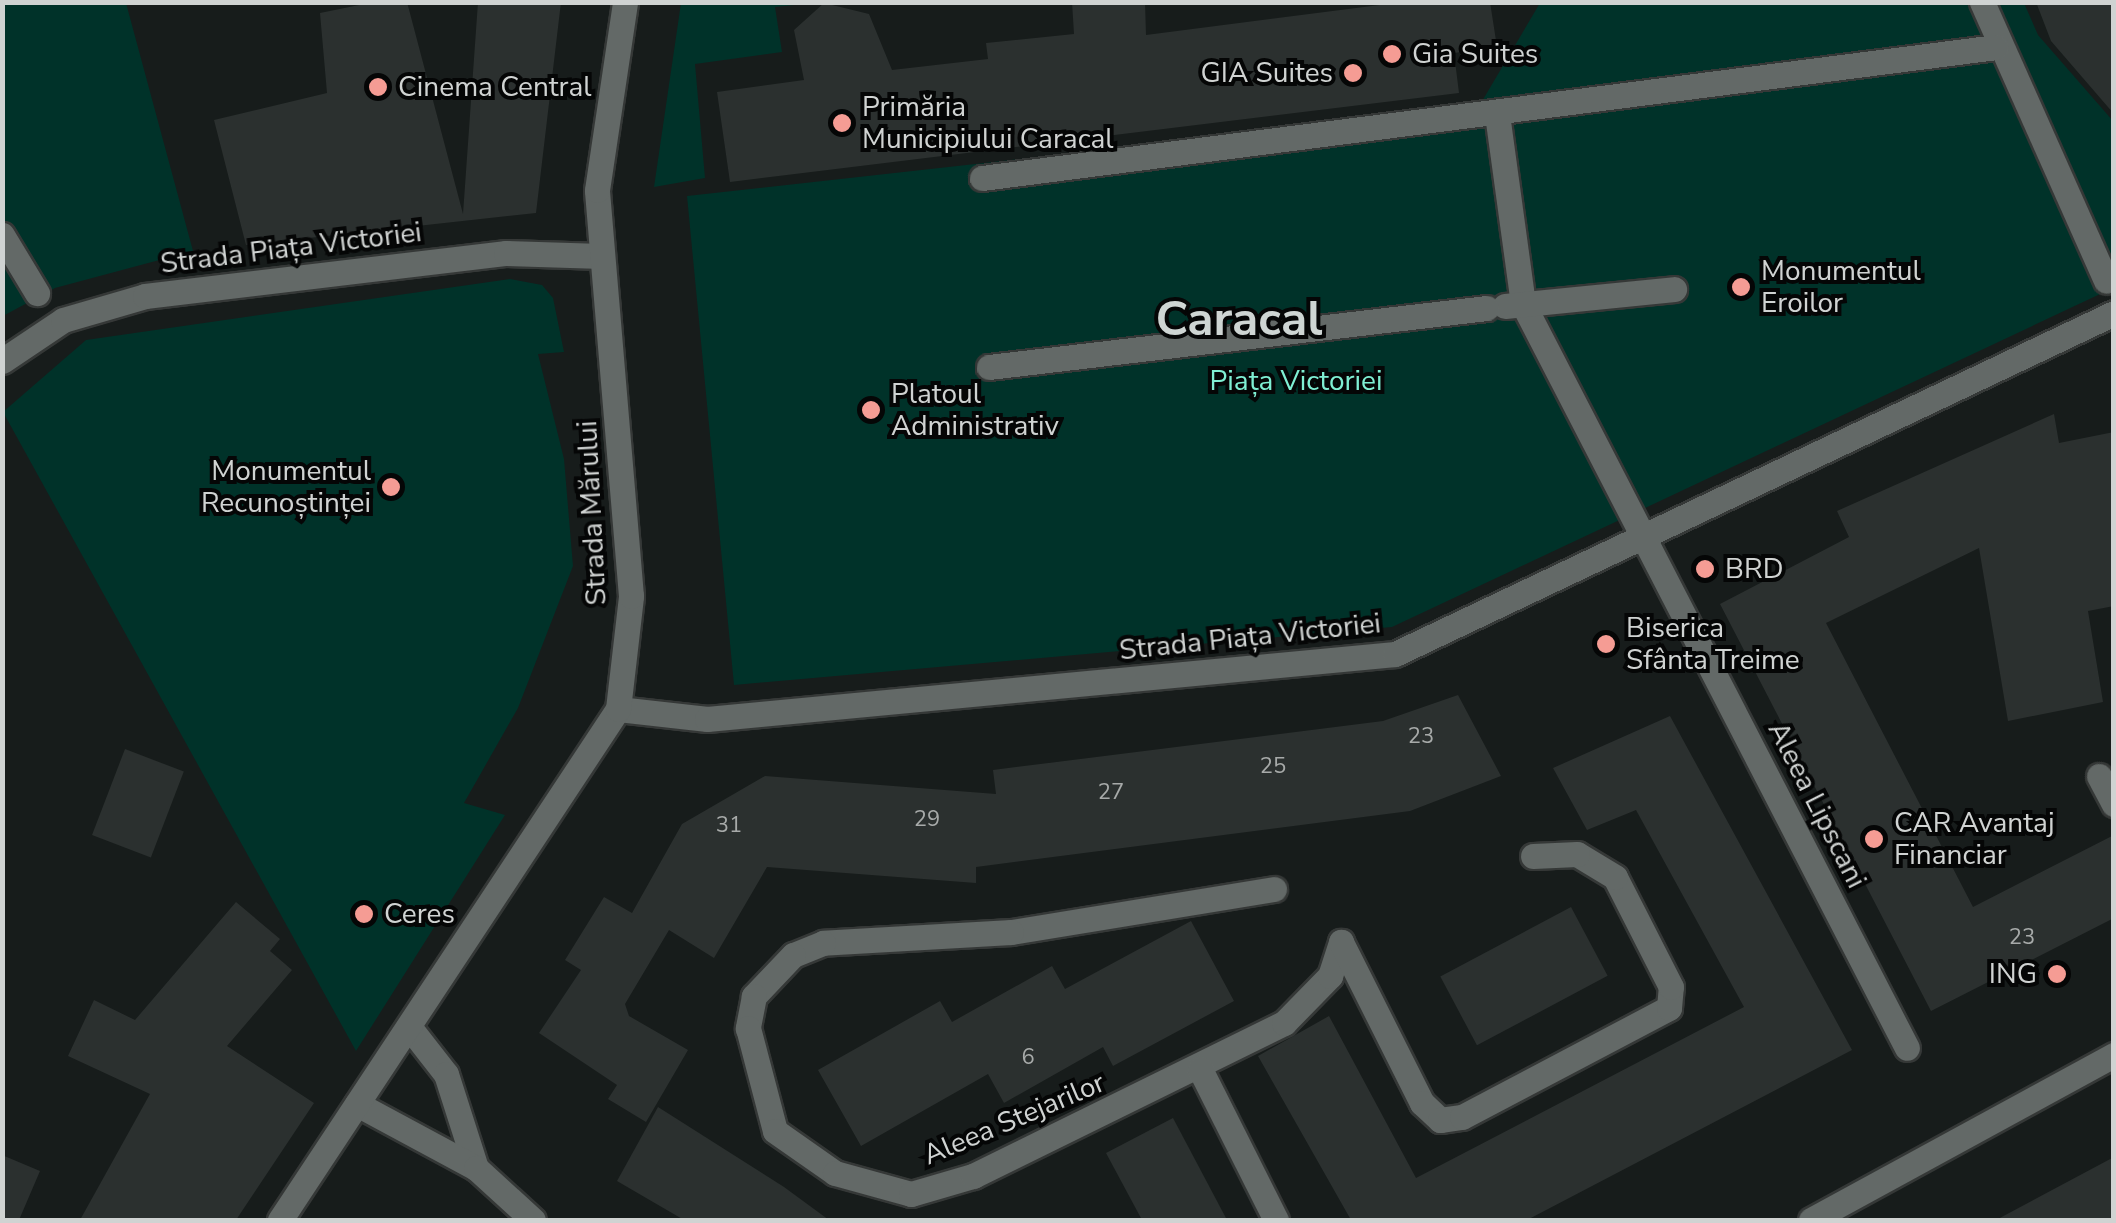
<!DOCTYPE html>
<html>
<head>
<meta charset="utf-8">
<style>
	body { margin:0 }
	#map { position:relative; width:2116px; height:1223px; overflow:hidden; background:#171c1b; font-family:"Nunito Sans",sans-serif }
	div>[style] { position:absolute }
	.green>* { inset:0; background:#003229 }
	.building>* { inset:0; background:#2b302f; transform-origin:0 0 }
	.roads { filter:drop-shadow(2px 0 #353837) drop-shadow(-2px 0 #353837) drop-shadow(0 2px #353837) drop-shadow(0 -2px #353837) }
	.street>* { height:25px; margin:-12.5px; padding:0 12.5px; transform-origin:12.5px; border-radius:12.5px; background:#636967 }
	.secondary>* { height:25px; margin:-12.5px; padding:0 12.5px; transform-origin:12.5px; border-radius:12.5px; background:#636967 }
	.dots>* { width:28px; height:28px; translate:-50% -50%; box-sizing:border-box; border:5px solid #050606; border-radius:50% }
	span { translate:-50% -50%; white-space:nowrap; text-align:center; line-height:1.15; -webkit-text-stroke:8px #050606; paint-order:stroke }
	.number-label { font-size:22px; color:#a7aaa9 }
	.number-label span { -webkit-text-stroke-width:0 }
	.poi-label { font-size:28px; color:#d0d3d2 }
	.left { translate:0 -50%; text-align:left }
	.right { translate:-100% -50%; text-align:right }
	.street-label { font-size:28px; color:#d0d3d2 }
	.park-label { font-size:28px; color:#7fefd3 }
	.town-label { font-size:48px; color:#ced5d3; font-weight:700 }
	.frame { position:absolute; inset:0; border:5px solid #d0d3d2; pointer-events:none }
</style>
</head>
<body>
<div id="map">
	<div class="green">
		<i style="clip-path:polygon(2px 3px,126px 3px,193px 251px,55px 288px,3px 316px)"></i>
		<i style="clip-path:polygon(681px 3px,814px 3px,775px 7px,782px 52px,695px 64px,705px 178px,654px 187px)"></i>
		<i style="clip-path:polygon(1540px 3px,2024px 3px,2038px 35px,2113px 121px,2113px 288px,1392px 627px,734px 685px,687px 196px,1478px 108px)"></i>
		<i style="clip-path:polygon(510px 279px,542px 285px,553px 298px,564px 352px,538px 354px,564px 459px,573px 566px,518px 708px,464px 803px,505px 815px,356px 1051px,3px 412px,86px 340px)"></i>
	</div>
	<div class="building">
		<i style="clip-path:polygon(374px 2px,407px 2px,463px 214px,478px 2px,561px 2px,536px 213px,246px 245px,214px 120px,327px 93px,320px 13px)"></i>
		<i style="clip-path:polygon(1072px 2px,1145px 2px,1146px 35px,1403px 2px,1490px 2px,1497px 47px,1454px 53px,1459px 93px,730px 182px,717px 92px,804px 80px,794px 30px,824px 3px,869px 14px,892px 70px,988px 59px,986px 43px,1074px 34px)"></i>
		<i style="clip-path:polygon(2036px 2px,2114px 2px,2114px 114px,2051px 41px)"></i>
		<i style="clip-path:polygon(2054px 414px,2059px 443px,2114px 432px,2114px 606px,2088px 611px,2103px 702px,2008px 721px,1979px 548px,1826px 623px,1973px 907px,2114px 835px,2114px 918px,1931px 1011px,1720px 604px,1849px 537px,1837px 511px)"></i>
		<i style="clip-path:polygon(1458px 695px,1501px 776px,1410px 811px,976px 867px,976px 883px,767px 867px,714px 958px,669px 930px,625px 1004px,629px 1016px,688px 1050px,646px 1122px,608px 1099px,617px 1085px,539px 1033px,581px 970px,565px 960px,604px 897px,632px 913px,682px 824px,765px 776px,996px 794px,993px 770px,1383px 721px)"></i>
		<i style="clip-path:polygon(1670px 716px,1852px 1050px,1527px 1220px,1351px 1220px,1258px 1056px,1329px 1016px,1416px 1178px,1744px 1007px,1636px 810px,1587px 830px,1553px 768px)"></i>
		<i style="left:125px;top:749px;width:63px;height:92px;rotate:21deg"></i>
		<i style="clip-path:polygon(236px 902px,280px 939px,270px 951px,292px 970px,227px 1046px,314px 1103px,236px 1220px,80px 1220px,150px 1094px,68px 1056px,94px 1000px,135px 1020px)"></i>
		<i style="left:1571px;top:907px;width:78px;height:148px;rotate:62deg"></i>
		<i style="clip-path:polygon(1191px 921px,1234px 1001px,1113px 1066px,1103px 1047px,1004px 1103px,988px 1074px,861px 1146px,818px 1070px,940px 1001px,952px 1022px,1052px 966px,1065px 989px)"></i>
		<i style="clip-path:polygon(658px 1107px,784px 1187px,829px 1220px,684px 1220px,617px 1181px)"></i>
		<i style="clip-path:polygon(1173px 1118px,1227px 1220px,1142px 1220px,1106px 1153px)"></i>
		<i style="clip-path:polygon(2px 1155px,40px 1171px,19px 1220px,2px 1220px)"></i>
		<i style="clip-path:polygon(2114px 1157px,2114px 1220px,1996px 1220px)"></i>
	</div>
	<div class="roads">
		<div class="street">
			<i style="left:1982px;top:2px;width:305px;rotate:66deg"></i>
			<i style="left:1497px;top:114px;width:192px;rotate:82.2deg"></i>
			<i style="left:1523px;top:304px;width:837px;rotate:62.7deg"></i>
			<i style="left:982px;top:178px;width:1022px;rotate:-7.36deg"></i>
			<i style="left:2px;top:235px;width:68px;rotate:58.9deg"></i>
			<i style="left:1505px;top:306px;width:170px;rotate:-5.7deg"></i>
			<i style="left:989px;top:367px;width:501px;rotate:-6.76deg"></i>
			<i style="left:618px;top:709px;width:90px;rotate:6.4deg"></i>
			<i style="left:707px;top:719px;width:691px;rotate:-5.4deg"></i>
			<i style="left:1395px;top:654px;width:796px;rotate:-25.37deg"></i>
			<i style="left:2099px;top:776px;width:32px;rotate:62deg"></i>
			<i style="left:1274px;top:889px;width:266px;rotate:170.7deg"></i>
			<i style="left:1011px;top:932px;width:188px;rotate:176.7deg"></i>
			<i style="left:823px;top:943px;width:32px;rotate:158deg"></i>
			<i style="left:793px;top:955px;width:57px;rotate:133.6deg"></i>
			<i style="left:754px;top:996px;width:33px;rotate:101deg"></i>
			<i style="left:748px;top:1028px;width:106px;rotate:75.3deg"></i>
			<i style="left:775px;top:1131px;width:73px;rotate:35deg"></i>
			<i style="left:835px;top:1173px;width:79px;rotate:15.4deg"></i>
			<i style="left:911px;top:1194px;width:65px;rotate:-16.2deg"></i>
			<i style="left:973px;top:1176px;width:347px;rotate:-26.2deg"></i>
			<i style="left:1284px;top:1023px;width:66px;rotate:-45.6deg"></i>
			<i style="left:1330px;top:976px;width:36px;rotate:-72deg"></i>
			<i style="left:1341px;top:942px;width:180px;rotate:63.3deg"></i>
			<i style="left:1422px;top:1103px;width:25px;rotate:43deg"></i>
			<i style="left:1440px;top:1120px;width:22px;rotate:-8deg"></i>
			<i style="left:1462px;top:1117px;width:234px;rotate:-27.8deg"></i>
			<i style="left:1669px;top:1008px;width:21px;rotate:-85deg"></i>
			<i style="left:1671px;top:987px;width:123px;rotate:-117deg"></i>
			<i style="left:1615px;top:877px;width:44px;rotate:-148.8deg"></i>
			<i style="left:1577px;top:854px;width:44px;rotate:177.4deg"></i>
			<i style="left:1200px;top:1069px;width:169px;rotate:63.3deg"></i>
		</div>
		<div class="secondary">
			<i style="left:2px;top:361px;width:73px;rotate:-33.9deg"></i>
			<i style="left:63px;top:320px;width:85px;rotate:-16.3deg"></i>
			<i style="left:145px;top:296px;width:364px;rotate:-6.8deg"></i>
			<i style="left:506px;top:253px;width:96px;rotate:1.8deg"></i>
			<i style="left:410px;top:1028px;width:58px;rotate:52deg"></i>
			<i style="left:446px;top:1074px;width:99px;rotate:72.3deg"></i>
			<i style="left:357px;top:1104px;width:135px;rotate:28.3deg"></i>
			<i style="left:476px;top:1168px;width:77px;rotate:42.4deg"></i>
			<i style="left:280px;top:1220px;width:613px;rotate:-56.52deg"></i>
			<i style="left:618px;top:709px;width:114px;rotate:-83.4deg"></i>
			<i style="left:631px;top:596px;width:407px;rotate:-94.8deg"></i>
			<i style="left:597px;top:190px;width:190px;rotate:-81.5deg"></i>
			<i style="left:1811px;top:1220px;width:345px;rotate:-28.6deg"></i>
		</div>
	</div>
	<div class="dots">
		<i style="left:1392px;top:54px;background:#f59c94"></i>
		<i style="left:1353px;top:73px;background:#f59c94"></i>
		<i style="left:378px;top:87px;background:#f59c94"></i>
		<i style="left:842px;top:123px;background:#f59c94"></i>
		<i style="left:1741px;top:287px;background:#f59c94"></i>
		<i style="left:871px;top:410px;background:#f59c94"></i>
		<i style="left:391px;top:487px;background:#f59c94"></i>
		<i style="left:1705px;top:569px;background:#f59c94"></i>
		<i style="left:1606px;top:644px;background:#f59c94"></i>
		<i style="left:1874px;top:839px;background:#f59c94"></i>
		<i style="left:364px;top:914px;background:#f59c94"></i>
		<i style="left:2057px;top:974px;background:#f59c94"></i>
	</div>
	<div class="number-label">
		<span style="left:1421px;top:737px">23</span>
		<span style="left:1273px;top:767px">25</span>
		<span style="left:1111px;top:793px">27</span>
		<span style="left:927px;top:820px">29</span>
		<span style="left:729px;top:826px">31</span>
		<span style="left:2022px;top:938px">23</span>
		<span style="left:1028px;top:1058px">6</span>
	</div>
	<div class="poi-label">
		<span class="left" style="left:1412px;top:54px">Gia Suites</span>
		<span class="right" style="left:1333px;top:73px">GIA Suites</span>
		<span class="left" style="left:398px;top:87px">Cinema Central</span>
		<span class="left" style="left:862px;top:123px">Primăria<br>Municipiului Caracal</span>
		<span class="left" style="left:1761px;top:287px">Monumentul<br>Eroilor</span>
		<span class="left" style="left:891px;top:410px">Platoul<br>Administrativ</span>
		<span class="right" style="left:371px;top:487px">Monumentul<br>Recunoștinței</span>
		<span class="left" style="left:1725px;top:569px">BRD</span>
		<span class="left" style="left:1626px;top:644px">Biserica<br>Sfânta Treime</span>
		<span class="left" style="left:1894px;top:839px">CAR Avantaj<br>Financiar</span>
		<span class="left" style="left:384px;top:914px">Ceres</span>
		<span class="right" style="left:2037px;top:974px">ING</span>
	</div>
	<div class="street-label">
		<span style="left:291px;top:248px;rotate:-7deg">Strada Piața Victoriei</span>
		<span style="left:592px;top:513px;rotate:-93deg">Strada Mărului</span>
		<span style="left:1250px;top:637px;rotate:-6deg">Strada Piața Victoriei</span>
		<span style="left:1817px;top:805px;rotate:63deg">Aleea Lipscani</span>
		<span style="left:1014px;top:1119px;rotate:-23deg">Aleea Stejarilor</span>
	</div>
	<div class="park-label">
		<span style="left:1296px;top:381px">Piața Victoriei</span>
	</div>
	<div class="town-label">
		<span style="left:1239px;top:320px">Caracal</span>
	</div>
	<div class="frame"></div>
</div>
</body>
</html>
